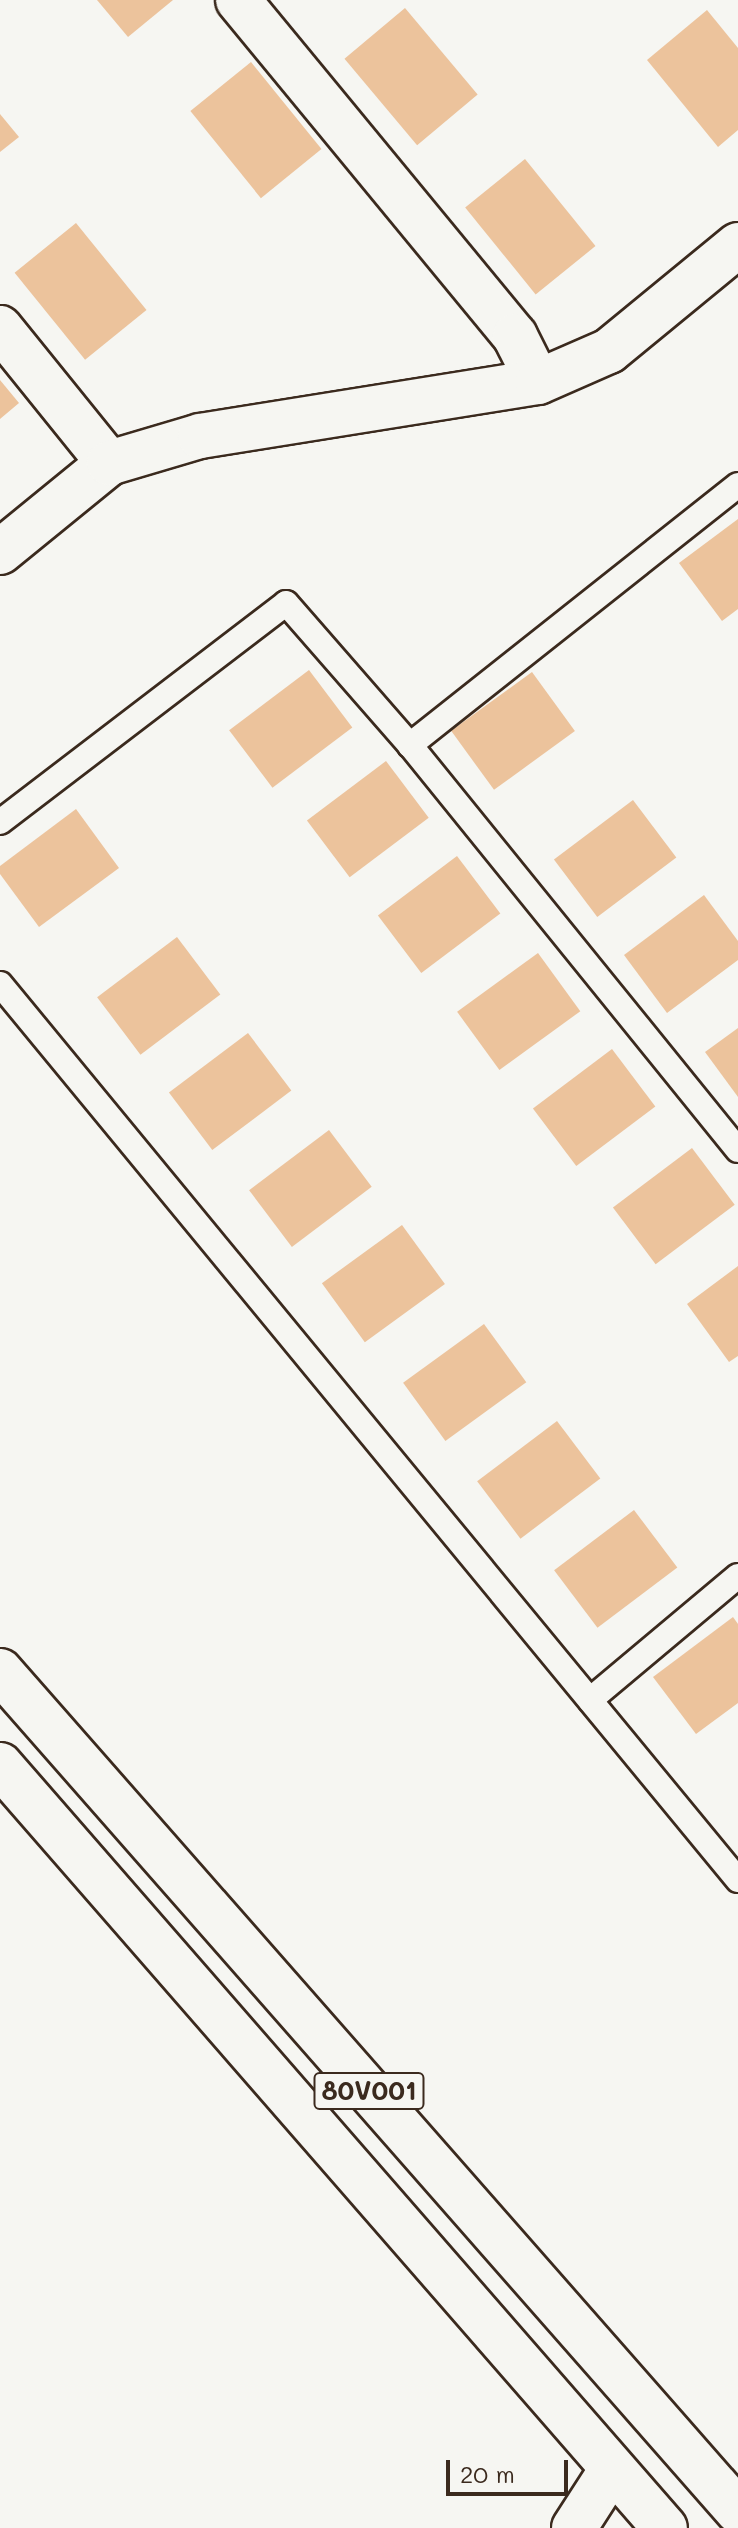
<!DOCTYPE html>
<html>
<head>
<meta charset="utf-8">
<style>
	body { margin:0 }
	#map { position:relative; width:738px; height:2528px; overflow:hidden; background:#f6f6f2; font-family:Mali,sans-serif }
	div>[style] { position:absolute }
	.building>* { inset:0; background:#ecc39c; transform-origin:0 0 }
	.roads { filter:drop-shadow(2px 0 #3b2a1e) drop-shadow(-2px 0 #3b2a1e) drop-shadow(0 2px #3b2a1e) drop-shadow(0 -2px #3b2a1e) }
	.lane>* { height:24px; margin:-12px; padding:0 12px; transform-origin:12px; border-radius:12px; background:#f6f6f2 }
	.street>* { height:44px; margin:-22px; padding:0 22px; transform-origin:22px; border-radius:22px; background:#f6f6f2 }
	.highway>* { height:44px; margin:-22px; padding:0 22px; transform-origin:22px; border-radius:22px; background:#f6f6f2 }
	span { translate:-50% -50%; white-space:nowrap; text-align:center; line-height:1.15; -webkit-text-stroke:6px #f6f6f2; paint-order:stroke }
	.shield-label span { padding:2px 6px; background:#f6f6f2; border:2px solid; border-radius:6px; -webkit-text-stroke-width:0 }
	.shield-label { font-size:26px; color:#3b2a1e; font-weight:700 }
	.scale { position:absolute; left:446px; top:2460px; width:122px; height:36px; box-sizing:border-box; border:4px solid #3b2a1e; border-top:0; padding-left:10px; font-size:24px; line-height:28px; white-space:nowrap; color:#3b2a1e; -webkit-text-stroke:6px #f6f6f2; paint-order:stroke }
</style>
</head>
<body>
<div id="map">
	<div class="building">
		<i style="clip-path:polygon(97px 0,173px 0,128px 37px)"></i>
		<i style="left:405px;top:8px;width:113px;height:79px;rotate:50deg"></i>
		<i style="clip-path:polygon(707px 10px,738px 48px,738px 130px,718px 147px,647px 60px)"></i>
		<i style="left:251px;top:62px;width:112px;height:78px;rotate:51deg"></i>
		<i style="clip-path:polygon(0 114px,19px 137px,0 152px)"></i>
		<i style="left:525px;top:159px;width:112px;height:77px;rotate:51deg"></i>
		<i style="left:76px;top:223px;width:112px;height:79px;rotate:51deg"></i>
		<i style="clip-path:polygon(0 380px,19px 403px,0 419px)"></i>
		<i style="clip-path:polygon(738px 519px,738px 609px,722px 621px,679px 563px)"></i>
		<i style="left:309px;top:670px;width:72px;height:100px;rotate:53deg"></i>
		<i style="left:532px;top:672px;width:73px;height:100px;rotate:54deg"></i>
		<i style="left:386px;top:761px;width:71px;height:99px;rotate:53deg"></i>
		<i style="left:633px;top:800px;width:72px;height:99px;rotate:53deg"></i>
		<i style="clip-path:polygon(76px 809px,119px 868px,39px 927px,0 874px,0 866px)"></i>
		<i style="left:457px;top:856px;width:72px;height:99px;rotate:53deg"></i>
		<i style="clip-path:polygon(704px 895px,738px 941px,738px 960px,667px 1013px,624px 955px)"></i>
		<i style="left:177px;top:937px;width:72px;height:100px;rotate:53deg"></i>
		<i style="left:538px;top:953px;width:72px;height:100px;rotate:54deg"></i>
		<i style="clip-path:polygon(738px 1028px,738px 1097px,705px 1052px)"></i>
		<i style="left:248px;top:1033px;width:72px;height:99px;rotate:53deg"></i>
		<i style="left:612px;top:1049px;width:72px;height:99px;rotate:53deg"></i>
		<i style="left:329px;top:1130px;width:71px;height:100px;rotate:53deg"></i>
		<i style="left:692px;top:1148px;width:71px;height:99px;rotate:53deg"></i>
		<i style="left:402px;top:1225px;width:73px;height:99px;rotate:54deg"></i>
		<i style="clip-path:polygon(738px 1266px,738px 1356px,729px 1362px,687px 1304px)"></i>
		<i style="left:484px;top:1324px;width:72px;height:100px;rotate:54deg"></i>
		<i style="left:557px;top:1421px;width:72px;height:100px;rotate:53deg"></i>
		<i style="left:634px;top:1510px;width:72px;height:100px;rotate:53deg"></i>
		<i style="clip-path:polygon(733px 1617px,738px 1624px,738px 1703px,696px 1734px,653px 1677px)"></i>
	</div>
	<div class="roads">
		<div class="lane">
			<i style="left:738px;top:485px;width:419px;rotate:141.6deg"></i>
			<i style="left:410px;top:745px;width:521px;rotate:51deg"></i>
			<i style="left:0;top:822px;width:360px;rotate:-37.4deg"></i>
			<i style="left:286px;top:603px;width:189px;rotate:48.9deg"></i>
			<i style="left:0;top:984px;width:1161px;rotate:50.52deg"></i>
			<i style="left:590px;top:1700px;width:193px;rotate:-40deg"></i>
		</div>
		<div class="street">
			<i style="left:238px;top:0;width:435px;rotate:50.5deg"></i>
			<i style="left:515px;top:336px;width:51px;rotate:63.4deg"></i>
			<i style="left:0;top:328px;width:174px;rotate:51.1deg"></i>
			<i style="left:0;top:552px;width:141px;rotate:-39.2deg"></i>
			<i style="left:109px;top:463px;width:95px;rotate:-16.5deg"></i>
			<i style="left:200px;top:436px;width:342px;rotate:-9.1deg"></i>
			<i style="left:538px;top:382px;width:77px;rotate:-23.6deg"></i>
			<i style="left:609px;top:351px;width:167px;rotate:-39.4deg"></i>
			<i style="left:574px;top:2528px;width:70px;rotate:-57.2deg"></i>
		</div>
		<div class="highway">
			<i style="left:0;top:1671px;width:1118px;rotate:48.7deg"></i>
			<i style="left:0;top:1765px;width:1012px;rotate:48.93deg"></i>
		</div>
	</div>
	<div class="shield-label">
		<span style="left:369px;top:2091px">80V001</span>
	</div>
	<div class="scale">20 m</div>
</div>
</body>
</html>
